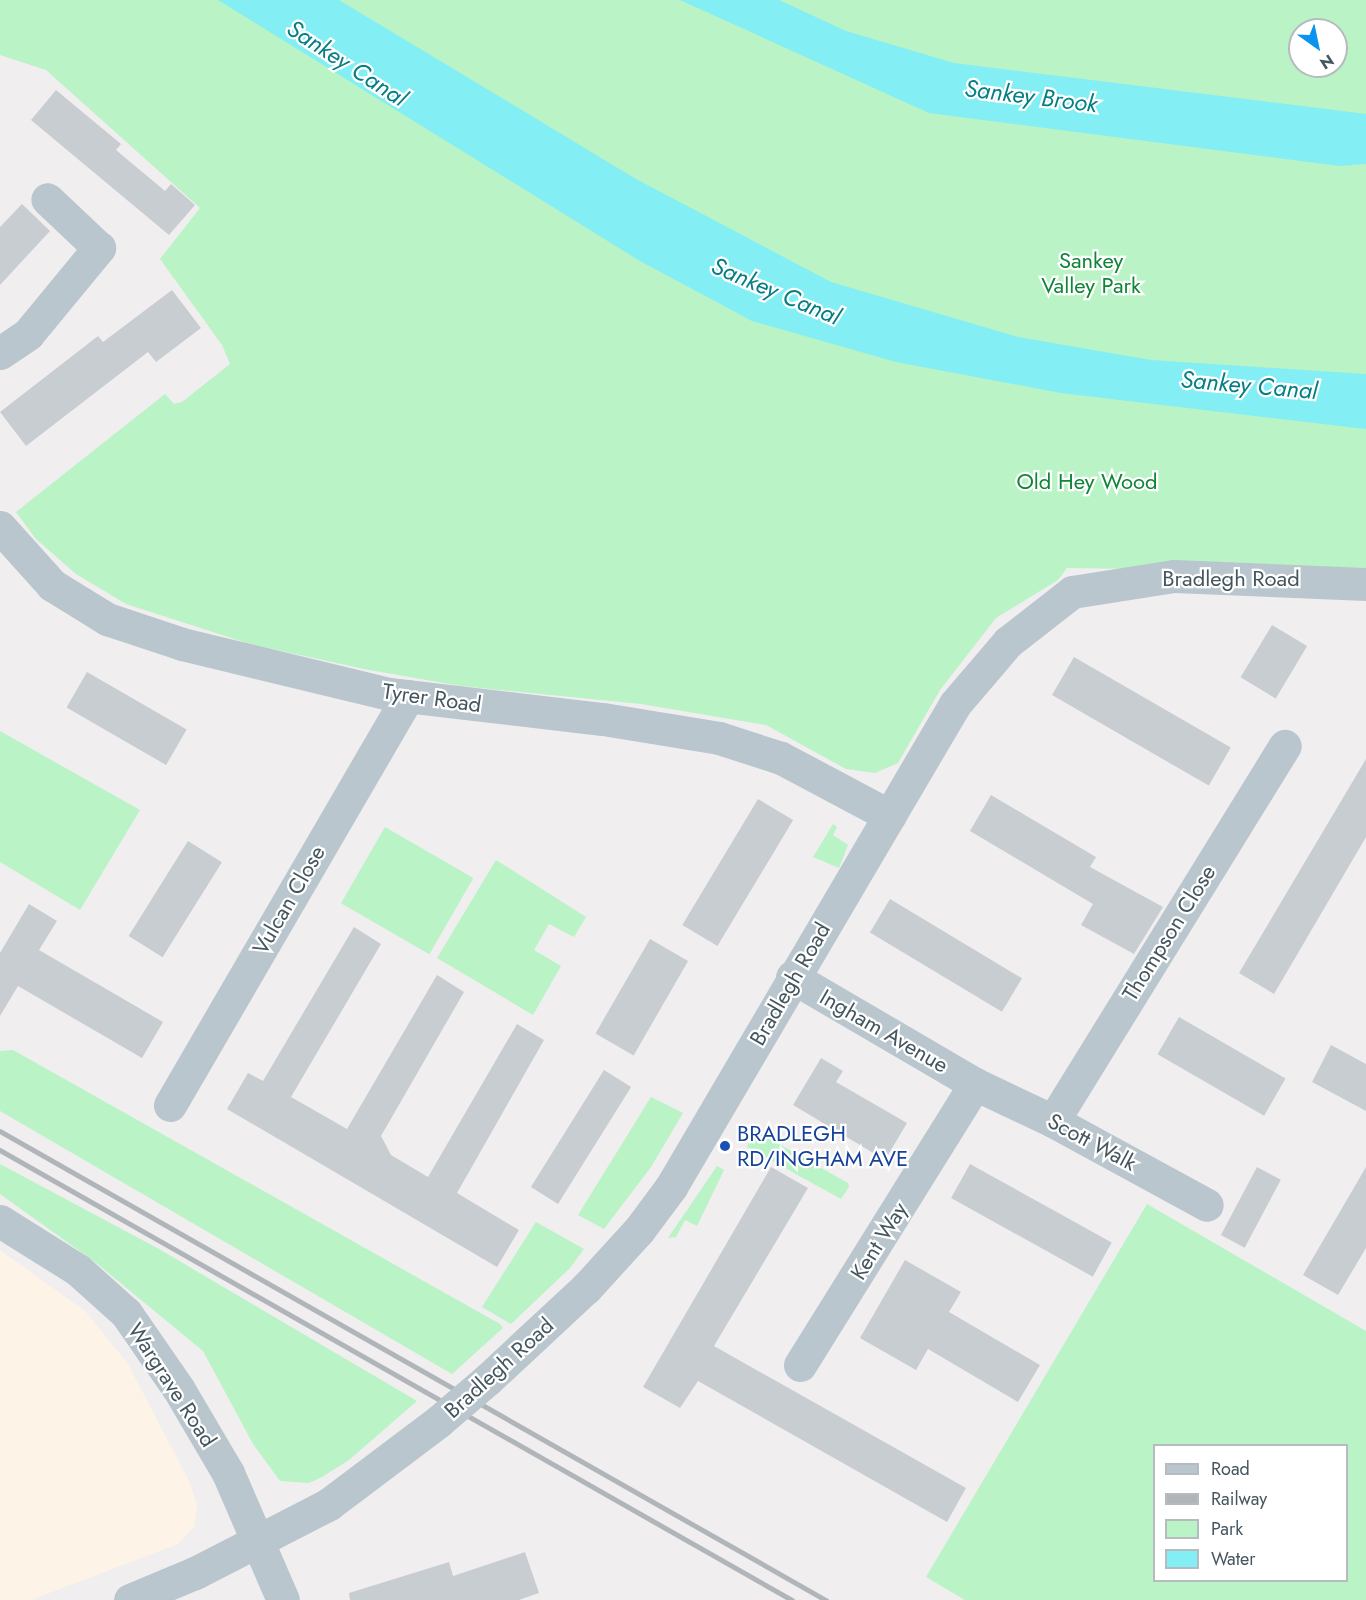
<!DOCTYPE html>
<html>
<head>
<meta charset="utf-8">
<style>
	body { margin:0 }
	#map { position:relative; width:1366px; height:1600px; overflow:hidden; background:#f1eeef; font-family:Jost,sans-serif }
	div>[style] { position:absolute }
	.commercial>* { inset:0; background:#fdf3e7 }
	.green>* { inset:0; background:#b9f3c6; transform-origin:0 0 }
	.water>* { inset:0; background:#83eef3 }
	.building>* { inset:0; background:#c8cdd2; transform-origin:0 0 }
	.minor>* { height:33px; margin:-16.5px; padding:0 16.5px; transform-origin:16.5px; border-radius:16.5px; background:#b9c6cd }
	.tertiary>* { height:33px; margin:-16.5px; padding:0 16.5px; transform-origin:16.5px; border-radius:16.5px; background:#b9c6cd }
	.rail>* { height:4.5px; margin:-2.25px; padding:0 2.25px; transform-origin:2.25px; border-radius:2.25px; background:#b0b5ba }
	.minor-bridge>* { height:33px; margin:-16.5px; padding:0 16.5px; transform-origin:16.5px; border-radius:16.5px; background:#b9c6cd }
	.dots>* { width:16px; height:16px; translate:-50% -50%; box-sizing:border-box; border:3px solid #fff; border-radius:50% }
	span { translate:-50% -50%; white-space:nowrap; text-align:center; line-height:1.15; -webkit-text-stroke:4.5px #fff; paint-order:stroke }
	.park-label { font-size:22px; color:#108537 }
	.street-label { font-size:22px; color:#45565e }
	.transit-label { font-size:22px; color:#164399 }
	.left { translate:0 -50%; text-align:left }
	.water-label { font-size:24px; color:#067e84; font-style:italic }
	.legend { position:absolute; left:1153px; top:1444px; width:195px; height:138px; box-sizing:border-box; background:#fff; border:2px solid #b5bbbf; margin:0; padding:8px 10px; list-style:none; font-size:18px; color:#45565e }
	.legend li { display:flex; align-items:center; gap:12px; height:30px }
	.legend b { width:30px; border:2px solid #b5bbbf }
	.north { position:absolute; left:1288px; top:18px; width:60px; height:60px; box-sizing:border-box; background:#fff; border:2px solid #b5bbbf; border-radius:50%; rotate:147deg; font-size:16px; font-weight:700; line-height:24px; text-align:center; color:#45565e }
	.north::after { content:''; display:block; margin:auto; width:21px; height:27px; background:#0b94ef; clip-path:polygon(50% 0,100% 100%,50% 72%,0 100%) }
</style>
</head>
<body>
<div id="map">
	<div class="commercial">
		<i style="clip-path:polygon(0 1250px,85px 1311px,128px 1364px,189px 1481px,197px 1505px,194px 1527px,178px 1544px,31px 1600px,0 1600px)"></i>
	</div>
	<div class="green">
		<i style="clip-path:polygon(evenodd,0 0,1366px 0,1366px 572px,1067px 568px,1058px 580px,996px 618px,940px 690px,898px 763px,875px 773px,846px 769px,766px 725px,641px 704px,461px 686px,364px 669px,250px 644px,126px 604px,76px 574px,36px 539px,16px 512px,165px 394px,174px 404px,182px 402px,230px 364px,222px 345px,160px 259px,200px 208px,46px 70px,0 55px,0 0,1300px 30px,1336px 30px,1336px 66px,1300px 66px,1300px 30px)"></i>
		<i style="clip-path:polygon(0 731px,140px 810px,80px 910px,0 862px)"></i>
		<i style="clip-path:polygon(833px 824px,837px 827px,833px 835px,848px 845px,839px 868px,813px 857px)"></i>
		<i style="left:385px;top:827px;width:102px;height:88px;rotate:30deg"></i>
		<i style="clip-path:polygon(496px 860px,586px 917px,574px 937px,549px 924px,534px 950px,561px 966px,533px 1015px,437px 958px)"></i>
		<i style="clip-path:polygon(13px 1050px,500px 1324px,503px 1328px,452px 1374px,0 1111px,0 1051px)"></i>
		<i style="clip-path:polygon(651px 1097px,683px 1113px,651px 1167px,604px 1229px,578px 1215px)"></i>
		<i style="clip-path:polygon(754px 1130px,848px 1183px,849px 1187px,841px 1199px,747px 1147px)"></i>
		<i style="clip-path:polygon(0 1164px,159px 1249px,417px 1401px,349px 1460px,322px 1477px,309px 1483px,280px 1481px,253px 1444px,203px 1351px,95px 1262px,0 1194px)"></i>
		<i style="clip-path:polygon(717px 1166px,724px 1170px,697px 1226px,685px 1220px,676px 1237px,668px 1238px)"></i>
		<i style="clip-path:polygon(evenodd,1147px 1204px,1366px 1331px,1366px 1600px,965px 1600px,926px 1577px,1147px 1204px,1154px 1446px,1346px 1446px,1346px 1580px,1154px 1580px,1154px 1446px)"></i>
		<i style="clip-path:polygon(536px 1222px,584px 1249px,570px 1268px,511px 1324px,482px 1307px)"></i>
	</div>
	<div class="water">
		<i style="clip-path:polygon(218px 0,339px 0,636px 179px,831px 282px,1018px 337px,1151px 360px,1366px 374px,1366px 429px,1061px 393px,896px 362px,752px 321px,640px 261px)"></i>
		<i style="clip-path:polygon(680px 0,779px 0,846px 31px,954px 63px,1366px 114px,1366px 164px,1339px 166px,929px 113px)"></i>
	</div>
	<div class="building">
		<i style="clip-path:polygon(56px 90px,121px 144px,116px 150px,165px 191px,171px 184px,195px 205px,169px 235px,31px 120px)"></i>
		<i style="clip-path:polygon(22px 204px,50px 231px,0 285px,0 227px)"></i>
		<i style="clip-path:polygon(172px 290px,201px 328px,156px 362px,148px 352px,26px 446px,0 412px,98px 336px,103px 342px)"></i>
		<i style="left:1272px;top:625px;width:41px;height:61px;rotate:31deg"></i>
		<i style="left:1074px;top:657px;width:181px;height:44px;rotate:30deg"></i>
		<i style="left:87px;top:672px;width:115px;height:41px;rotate:30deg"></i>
		<i style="clip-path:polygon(1366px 759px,1366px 837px,1274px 994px,1239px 973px)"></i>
		<i style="clip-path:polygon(991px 795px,1096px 857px,1090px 867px,1163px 907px,1134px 954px,1081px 925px,1093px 904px,970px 831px)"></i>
		<i style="left:758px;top:799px;width:41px;height:147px;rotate:31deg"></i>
		<i style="left:188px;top:841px;width:40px;height:112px;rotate:32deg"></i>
		<i style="left:890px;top:899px;width:154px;height:39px;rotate:31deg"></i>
		<i style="clip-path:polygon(29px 904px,57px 921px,39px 950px,163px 1022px,142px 1058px,18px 986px,0 1016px,0 953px)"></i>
		<i style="clip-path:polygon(354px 927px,381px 944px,291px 1097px,347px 1129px,437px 975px,464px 992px,381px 1136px,391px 1155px,428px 1177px,517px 1024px,544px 1040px,457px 1193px,519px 1230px,497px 1267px,227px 1109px,248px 1073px,263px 1081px)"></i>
		<i style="left:650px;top:939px;width:44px;height:109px;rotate:30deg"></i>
		<i style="left:1179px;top:1017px;width:123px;height:43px;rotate:30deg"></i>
		<i style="clip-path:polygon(1331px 1045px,1366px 1064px,1366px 1111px,1312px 1082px)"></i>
		<i style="clip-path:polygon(821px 1058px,843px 1071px,836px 1082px,907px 1123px,885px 1160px,793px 1105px)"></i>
		<i style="left:604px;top:1070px;width:32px;height:138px;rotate:32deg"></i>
		<i style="left:970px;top:1164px;width:162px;height:39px;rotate:29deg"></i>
		<i style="clip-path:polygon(771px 1167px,808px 1188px,714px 1346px,966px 1488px,947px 1522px,698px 1381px,680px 1408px,643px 1387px)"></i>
		<i style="left:1257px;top:1167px;width:27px;height:77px;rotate:28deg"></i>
		<i style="clip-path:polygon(1366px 1167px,1366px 1248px,1338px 1295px,1303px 1275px)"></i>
		<i style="clip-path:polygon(905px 1260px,961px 1292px,949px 1312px,1040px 1365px,1018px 1402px,928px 1349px,916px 1370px,860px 1338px)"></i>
		<i style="clip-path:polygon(525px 1552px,539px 1593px,519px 1600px,350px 1600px,349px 1593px,449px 1562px,453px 1576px)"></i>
	</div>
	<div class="minor">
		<i style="left:0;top:353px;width:34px;rotate:-34deg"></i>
		<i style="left:28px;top:334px;width:112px;rotate:-50.5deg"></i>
		<i style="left:99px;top:248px;width:71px;rotate:-136.7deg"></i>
		<i style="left:0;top:527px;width:78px;rotate:48.1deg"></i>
		<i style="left:52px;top:585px;width:65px;rotate:31.7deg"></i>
		<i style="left:107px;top:619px;width:79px;rotate:18.4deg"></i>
		<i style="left:182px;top:644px;width:213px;rotate:13.6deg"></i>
		<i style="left:389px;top:694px;width:215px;rotate:6.7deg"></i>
		<i style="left:603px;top:719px;width:118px;rotate:9.3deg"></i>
		<i style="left:719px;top:738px;width:65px;rotate:17.9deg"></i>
		<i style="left:781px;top:758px;width:123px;rotate:28deg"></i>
		<i style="left:792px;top:977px;width:212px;rotate:30.3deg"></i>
		<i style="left:975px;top:1084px;width:86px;rotate:25.4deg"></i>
		<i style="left:1053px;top:1121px;width:175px;rotate:28.6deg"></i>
		<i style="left:170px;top:1105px;width:473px;rotate:-59.8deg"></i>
		<i style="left:1053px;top:1121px;width:441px;rotate:-58.3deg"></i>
		<i style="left:800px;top:1365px;width:331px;rotate:-58.1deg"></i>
		<i style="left:488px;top:1379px;width:134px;rotate:-42.9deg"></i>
		<i style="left:586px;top:1288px;width:79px;rotate:-47.6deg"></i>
		<i style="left:639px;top:1230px;width:54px;rotate:-53.3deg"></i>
		<i style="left:671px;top:1187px;width:560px;rotate:-59.54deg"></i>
		<i style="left:955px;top:704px;width:82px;rotate:-49.5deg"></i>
		<i style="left:1008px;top:642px;width:81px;rotate:-38deg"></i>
		<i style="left:1072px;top:592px;width:103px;rotate:-8.9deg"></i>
		<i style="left:1174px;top:576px;width:192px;rotate:2.4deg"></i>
		<i style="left:130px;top:1600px;width:70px;rotate:-22.6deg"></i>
		<i style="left:195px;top:1573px;width:151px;rotate:-27.2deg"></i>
		<i style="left:329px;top:1504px;width:138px;rotate:-37deg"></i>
	</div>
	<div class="tertiary">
		<i style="left:0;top:1221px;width:92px;rotate:32.1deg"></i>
		<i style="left:78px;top:1270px;width:64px;rotate:41.9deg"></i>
		<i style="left:126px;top:1313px;width:91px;rotate:55.3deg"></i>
		<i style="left:178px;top:1388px;width:99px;rotate:59.5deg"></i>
		<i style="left:228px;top:1473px;width:138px;rotate:66.6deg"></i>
	</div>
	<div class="rail">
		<i style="left:0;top:1131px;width:950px;rotate:29.59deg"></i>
		<i style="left:0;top:1150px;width:911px;rotate:29.6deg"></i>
	</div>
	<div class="minor-bridge">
		<i style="left:439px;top:1421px;width:65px;rotate:-40.6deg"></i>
	</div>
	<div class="dots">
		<i style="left:725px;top:1146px;background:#1a4fb4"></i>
	</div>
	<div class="park-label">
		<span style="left:1091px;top:273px">Sankey<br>Valley Park</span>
		<span style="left:1087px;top:482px">Old Hey Wood</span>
	</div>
	<div class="street-label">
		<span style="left:1231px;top:579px">Bradlegh Road</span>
		<span style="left:432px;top:698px;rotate:8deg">Tyrer Road</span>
		<span style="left:289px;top:900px;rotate:-60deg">Vulcan Close</span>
		<span style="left:1169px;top:933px;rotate:-58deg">Thompson Close</span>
		<span style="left:790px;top:984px;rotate:-60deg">Bradlegh Road</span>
		<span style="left:884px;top:1031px;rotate:30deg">Ingham Avenue</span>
		<span style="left:1092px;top:1142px;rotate:28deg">Scott Walk</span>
		<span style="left:879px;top:1241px;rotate:-58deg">Kent Way</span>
		<span style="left:499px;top:1368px;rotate:-42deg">Bradlegh Road</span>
		<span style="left:172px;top:1385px;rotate:57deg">Wargrave Road</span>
	</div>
	<div class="transit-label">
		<span class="left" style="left:737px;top:1146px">BRADLEGH<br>RD/INGHAM AVE</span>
	</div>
	<div class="water-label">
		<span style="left:347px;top:63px;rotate:33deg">Sankey Canal</span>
		<span style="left:1031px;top:96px;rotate:7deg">Sankey Brook</span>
		<span style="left:776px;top:291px;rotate:23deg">Sankey Canal</span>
		<span style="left:1249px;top:385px;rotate:5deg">Sankey Canal</span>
	</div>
	<ul class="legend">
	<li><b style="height:8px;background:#b9c6cd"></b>Road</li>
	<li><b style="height:8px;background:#b0b5ba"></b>Railway</li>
	<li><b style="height:16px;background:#b9f3c6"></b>Park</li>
	<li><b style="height:16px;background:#83eef3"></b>Water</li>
	</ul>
	<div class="north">N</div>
</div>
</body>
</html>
